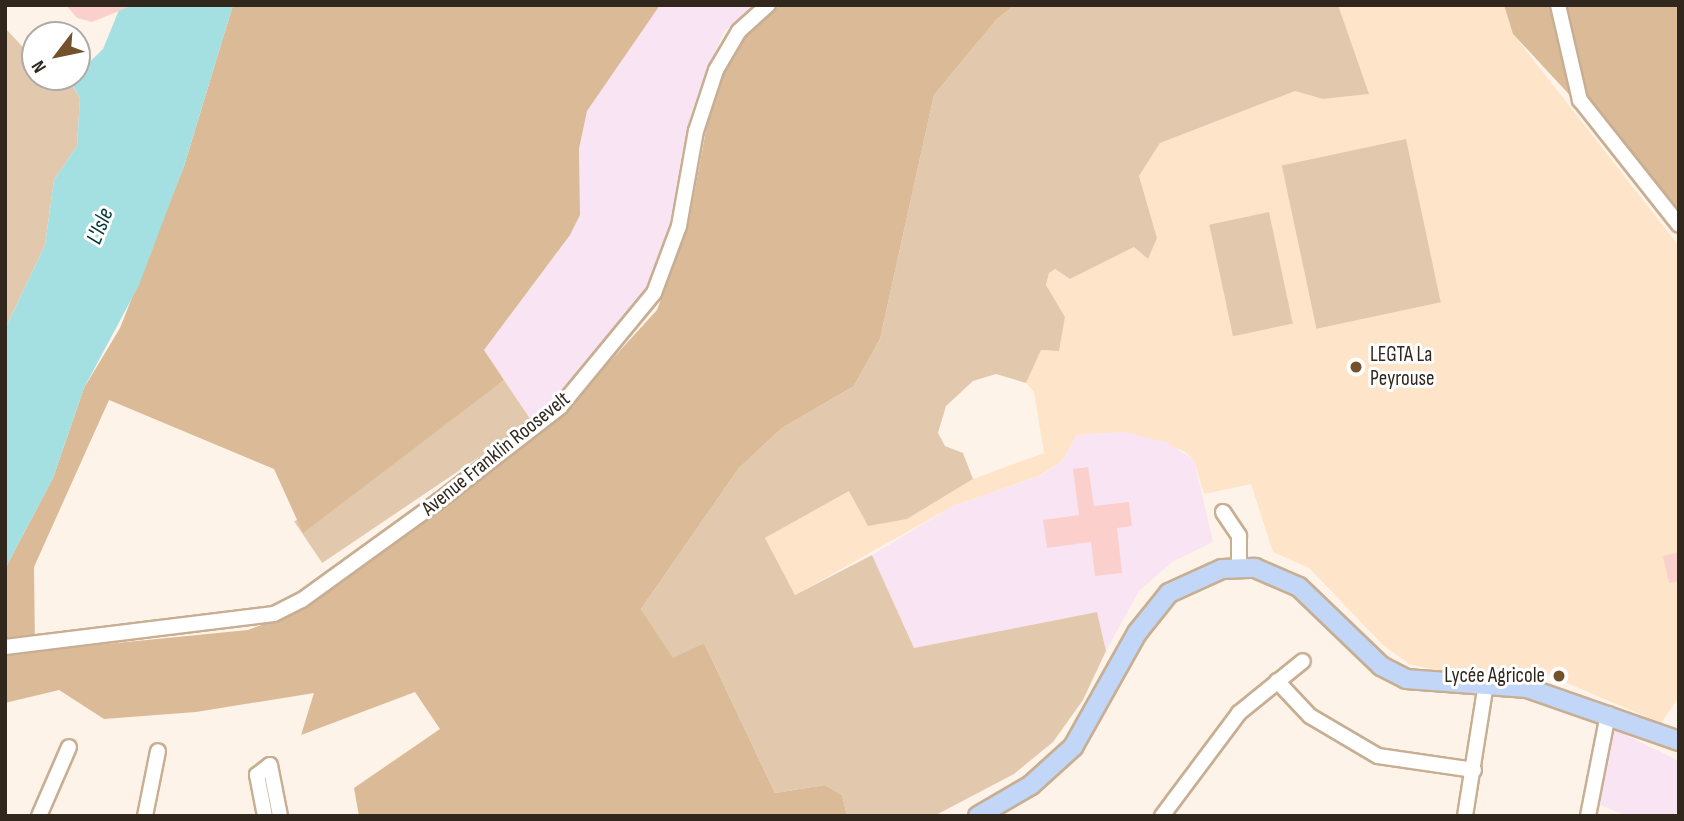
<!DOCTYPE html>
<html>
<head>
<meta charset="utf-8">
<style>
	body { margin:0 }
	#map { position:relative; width:1684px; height:821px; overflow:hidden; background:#fef3e8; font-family:"Sofia Sans Condensed",sans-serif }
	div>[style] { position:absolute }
	.built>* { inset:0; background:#fee4c8 }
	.industrial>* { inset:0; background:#f9e4f3 }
	.green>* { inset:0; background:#e2c9ae; transform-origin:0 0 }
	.forest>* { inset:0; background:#dbbb97 }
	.water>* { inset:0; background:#a4e0e1 }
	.building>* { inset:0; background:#fbd0cc }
	.roads { filter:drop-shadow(2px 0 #c8ae92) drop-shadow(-2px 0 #c8ae92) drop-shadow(0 2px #c8ae92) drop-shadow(0 -2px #c8ae92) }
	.minor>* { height:14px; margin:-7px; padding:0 7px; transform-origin:7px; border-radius:7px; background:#fff }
	.major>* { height:18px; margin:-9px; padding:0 9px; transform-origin:9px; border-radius:9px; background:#c2d6f7 }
	.dots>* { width:19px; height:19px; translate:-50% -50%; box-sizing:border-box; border:4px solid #fff; border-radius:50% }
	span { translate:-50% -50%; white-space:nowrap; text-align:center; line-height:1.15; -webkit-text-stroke:6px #fff; paint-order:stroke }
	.poi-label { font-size:21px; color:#31271c }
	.left { translate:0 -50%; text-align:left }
	.right { translate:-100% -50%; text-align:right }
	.street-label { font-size:21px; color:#31271c }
	.water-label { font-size:23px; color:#00383a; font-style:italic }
	.frame { position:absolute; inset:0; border:7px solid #31271c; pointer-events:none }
	.north { position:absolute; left:21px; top:21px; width:70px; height:70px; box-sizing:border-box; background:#fff; border:2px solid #ada9a4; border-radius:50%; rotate:238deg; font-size:19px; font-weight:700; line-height:28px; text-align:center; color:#31271c }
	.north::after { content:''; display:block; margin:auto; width:24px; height:32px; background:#74512a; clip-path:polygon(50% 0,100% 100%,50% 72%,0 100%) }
</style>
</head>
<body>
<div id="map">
	<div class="built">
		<i style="clip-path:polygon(1338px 5px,1504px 5px,1513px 34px,1679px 246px,1679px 697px,1661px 723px,1548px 675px,1446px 672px,1409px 664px,1383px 645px,1309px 568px,1273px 552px,1251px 484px,1204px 494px,1194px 460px,1184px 451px,1124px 432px,1077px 435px,1062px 461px,1039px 476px,953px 506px,795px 595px,765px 538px,849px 491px,907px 519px,973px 479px,1044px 453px,1034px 392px,1026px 383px,1041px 350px,1059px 351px,1065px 317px,1046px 285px,1049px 273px,1054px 269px,1070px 279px,1134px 247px,1148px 259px,1157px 238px,1139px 176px,1160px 143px,1295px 91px,1323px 99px,1368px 94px)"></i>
	</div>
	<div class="industrial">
		<i style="clip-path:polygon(660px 5px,754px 5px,724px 32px,711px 61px,691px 113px,669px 228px,644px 294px,561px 399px,532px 421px,484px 350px,570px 235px,580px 215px,579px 149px,587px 111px)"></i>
		<i style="clip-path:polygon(1124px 432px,1166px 442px,1194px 460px,1213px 542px,1172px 562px,1139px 591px,1106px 651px,1097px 612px,914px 648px,872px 555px,953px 506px,1040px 476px,1062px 461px,1077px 435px)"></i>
		<i style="clip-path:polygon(1612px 728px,1679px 761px,1679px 816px,1629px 816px,1597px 804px)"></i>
	</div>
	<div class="green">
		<i style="clip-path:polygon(1015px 5px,1338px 5px,1369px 94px,1323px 99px,1295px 91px,1160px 143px,1139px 176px,1157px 238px,1148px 259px,1134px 247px,1070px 279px,1055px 269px,1049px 273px,1046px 285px,1065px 317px,1059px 351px,1041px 350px,1026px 383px,996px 374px,973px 381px,946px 406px,938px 433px,945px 446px,963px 453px,973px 479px,907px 519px,868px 526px,849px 491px,765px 538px,795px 595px,872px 555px,914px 648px,1097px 612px,1106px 651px,1083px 700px,1053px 742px,1014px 774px,934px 816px,847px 816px,842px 795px,825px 785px,775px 793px,704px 643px,673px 659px,641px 609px,739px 468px,782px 428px,854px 386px,880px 339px,934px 95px,997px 19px)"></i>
		<i style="clip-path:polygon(5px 28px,35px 60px,35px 77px,67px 77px,80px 98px,77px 146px,54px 180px,45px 245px,5px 329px)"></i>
		<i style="left:1406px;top:139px;width:167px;height:127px;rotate:78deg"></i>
		<i style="left:1269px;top:212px;width:114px;height:61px;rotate:78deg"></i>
		<i style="left:504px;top:380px;width:50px;height:253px;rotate:56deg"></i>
	</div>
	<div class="forest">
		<i style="clip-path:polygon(233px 5px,660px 5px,587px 111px,579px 149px,580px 215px,570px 235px,484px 350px,504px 380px,303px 533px,274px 469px,109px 400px,34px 567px,35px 651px,248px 630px,297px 612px,560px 416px,657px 310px,688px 227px,706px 130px,723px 74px,746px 36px,780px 5px,1015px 5px,997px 19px,934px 95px,880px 339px,854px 386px,782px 428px,739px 468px,641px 609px,673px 658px,704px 643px,775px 793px,825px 785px,842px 795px,847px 816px,359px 816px,354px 788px,440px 729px,415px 692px,301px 735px,314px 693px,196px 712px,104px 719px,59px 690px,5px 703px,5px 569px,53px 478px,84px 388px,120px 328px,184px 166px)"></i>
		<i style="clip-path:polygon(1504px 5px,1679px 5px,1679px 213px,1513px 34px)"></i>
	</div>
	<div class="water">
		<i style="clip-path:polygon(121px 5px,233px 5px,184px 166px,139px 285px,84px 388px,53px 478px,5px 569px,5px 329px,45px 245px,54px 180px,77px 146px,80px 98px,70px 81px,103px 49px)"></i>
	</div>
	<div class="building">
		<i style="clip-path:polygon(66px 5px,131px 5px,131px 6px,92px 22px,77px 18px)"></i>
		<i style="clip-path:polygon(1088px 467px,1094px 506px,1129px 502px,1132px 526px,1117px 528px,1122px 573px,1095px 576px,1091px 542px,1047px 548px,1043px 520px,1079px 515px,1073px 469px)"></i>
		<i style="clip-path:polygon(1679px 552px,1679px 581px,1669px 583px,1663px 556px)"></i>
	</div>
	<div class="roads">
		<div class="minor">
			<i style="left:1558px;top:5px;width:98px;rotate:77deg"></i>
			<i style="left:1580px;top:100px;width:159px;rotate:51.6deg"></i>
			<i style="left:1223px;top:512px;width:29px;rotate:56deg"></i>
			<i style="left:1239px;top:536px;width:31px;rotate:90deg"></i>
			<i style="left:5px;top:647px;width:271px;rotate:-7deg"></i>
			<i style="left:274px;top:614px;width:31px;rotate:-27deg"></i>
			<i style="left:302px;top:600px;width:169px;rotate:-35.9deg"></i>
			<i style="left:439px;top:501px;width:153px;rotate:-37.8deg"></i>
			<i style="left:560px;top:407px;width:148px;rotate:-50.5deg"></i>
			<i style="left:654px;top:293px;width:72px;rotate:-69.5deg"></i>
			<i style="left:679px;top:226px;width:97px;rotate:-79.9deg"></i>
			<i style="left:696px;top:131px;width:64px;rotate:-71.8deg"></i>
			<i style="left:716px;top:70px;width:45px;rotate:-59.5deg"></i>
			<i style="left:739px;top:31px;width:39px;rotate:-42deg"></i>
			<i style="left:1277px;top:681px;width:48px;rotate:46.7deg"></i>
			<i style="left:1310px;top:716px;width:79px;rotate:30.5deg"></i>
			<i style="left:1378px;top:756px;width:97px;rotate:8.3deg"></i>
			<i style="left:39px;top:816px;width:75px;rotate:-66.5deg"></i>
			<i style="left:145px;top:816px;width:66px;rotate:-78.7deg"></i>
			<i style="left:265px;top:816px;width:42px;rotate:-101deg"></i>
			<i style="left:257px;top:775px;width:16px;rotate:-38deg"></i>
			<i style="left:270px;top:765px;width:52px;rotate:78.9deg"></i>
			<i style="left:1162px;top:816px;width:129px;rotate:-53.2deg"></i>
			<i style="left:1239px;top:713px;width:82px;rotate:-39.1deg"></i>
			<i style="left:1465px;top:816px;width:134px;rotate:-81deg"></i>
			<i style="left:1588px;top:816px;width:104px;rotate:-78.9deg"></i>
		</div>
		<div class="major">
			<i style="left:978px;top:816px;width:61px;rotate:-30.3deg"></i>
			<i style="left:1031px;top:785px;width:57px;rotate:-42.1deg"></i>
			<i style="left:1073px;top:747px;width:131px;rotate:-60.7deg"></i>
			<i style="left:1137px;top:633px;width:51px;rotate:-51.3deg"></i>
			<i style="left:1169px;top:593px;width:58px;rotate:-24.4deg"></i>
			<i style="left:1222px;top:569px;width:33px;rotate:-2deg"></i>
			<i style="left:1255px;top:568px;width:48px;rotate:23.4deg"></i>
			<i style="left:1299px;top:587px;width:114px;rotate:43.9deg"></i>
			<i style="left:1381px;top:666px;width:28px;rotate:27deg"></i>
			<i style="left:1406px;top:679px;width:121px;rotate:4.3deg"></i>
			<i style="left:1527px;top:688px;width:161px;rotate:19.2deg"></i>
		</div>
	</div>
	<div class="dots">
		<i style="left:1356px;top:367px;background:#74512a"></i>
		<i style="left:1559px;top:676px;background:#74512a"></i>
	</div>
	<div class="poi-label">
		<span class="left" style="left:1370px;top:367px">LEGTA La<br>Peyrouse</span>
		<span class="right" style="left:1545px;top:676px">Lycée Agricole</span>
	</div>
	<div class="street-label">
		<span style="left:496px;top:454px;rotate:-39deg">Avenue Franklin Roosevelt</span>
	</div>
	<div class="water-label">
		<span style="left:100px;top:226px;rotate:-68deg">L'Isle</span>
	</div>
	<div class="frame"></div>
	<div class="north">N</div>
</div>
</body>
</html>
